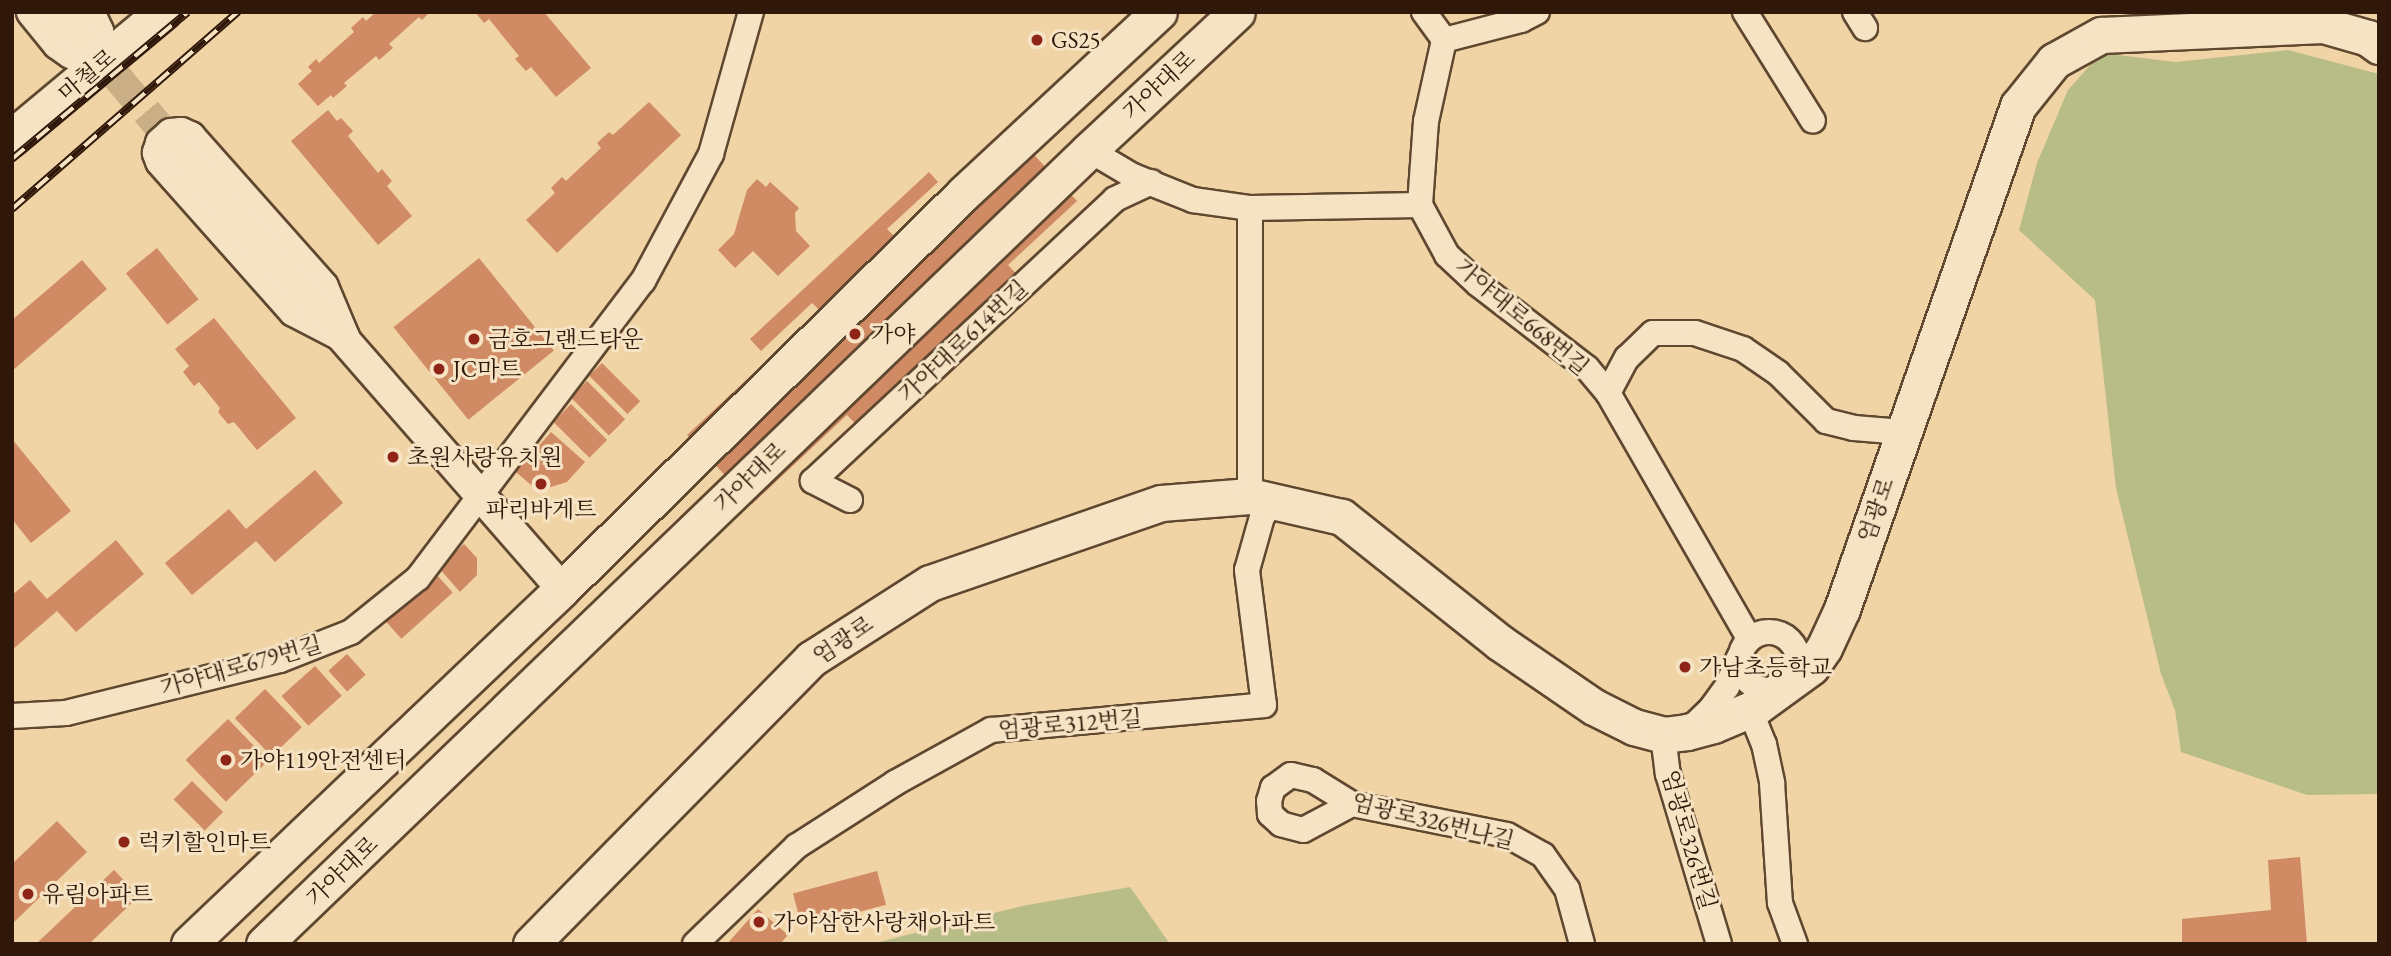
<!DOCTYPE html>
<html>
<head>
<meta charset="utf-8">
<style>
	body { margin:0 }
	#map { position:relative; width:2391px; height:956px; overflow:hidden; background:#f0d4a5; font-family:"EB Garamond","Noto Serif KR",serif }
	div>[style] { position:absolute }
	.green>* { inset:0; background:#b8bd87 }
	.building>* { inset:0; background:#d08a64; transform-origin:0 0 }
	.tertiary-tunnel>* { height:30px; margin-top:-15px; transform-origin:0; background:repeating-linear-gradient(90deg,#c9ae86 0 30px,transparent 0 45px) }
	.roads { filter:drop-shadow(2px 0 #5f4730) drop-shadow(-2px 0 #5f4730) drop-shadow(0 2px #5f4730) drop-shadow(0 -2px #5f4730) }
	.minor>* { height:24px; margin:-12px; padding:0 12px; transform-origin:12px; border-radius:12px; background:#f5e3c4 }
	.minor>.ring { margin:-12px; padding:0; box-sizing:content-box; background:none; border:24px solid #f5e3c4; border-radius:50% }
	.tertiary>* { height:30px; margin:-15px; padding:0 15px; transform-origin:15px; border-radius:15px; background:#f5e3c4 }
	.secondary>* { height:35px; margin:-17.5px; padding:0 17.5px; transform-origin:17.5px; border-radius:17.5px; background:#f5e3c4 }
	.rail>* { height:8px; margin-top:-4px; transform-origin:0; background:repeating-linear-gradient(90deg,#f5e3c4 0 16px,#2f1809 0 32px); box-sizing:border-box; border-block:2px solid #2f1809 }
	.dots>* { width:19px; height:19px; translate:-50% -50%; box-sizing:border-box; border:4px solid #f5e3c4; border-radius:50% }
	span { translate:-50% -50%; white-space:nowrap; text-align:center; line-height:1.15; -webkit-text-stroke:6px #f5e3c4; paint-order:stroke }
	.poi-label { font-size:23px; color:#2f1809 }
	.left { translate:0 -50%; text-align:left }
	.street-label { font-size:23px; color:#2f1809 }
	.frame { position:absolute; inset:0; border:14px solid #2f1809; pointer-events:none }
</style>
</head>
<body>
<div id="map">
	<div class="green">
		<i style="clip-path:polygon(2288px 50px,2379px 74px,2379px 794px,2307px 795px,2181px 752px,2175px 710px,2161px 674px,2116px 488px,2095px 300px,2019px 230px,2037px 163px,2068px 90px,2101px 53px,2176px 62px)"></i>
		<i style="clip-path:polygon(1130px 887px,1170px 944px,871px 944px,1022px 906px)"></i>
	</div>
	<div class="building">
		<i style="clip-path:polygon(376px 12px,430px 12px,422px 20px,419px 17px,389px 44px,393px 48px,379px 60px,376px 56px,344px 83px,347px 86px,333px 98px,331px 95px,318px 106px,298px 84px,312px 71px,308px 67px,316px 59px,319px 63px,354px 32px,351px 28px,363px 17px,366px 21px)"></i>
		<i style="clip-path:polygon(475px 12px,544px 12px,591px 68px,556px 97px,531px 67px,526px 71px,515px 59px,519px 56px,489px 19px,484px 23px)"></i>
		<i style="clip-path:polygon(649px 102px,681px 135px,557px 253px,526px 220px,555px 193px,551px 188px,562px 177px,566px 181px,601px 148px,597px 143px,609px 132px,613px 135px)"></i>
		<i style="clip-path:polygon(328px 110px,337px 121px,341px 118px,353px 131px,348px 136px,378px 173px,382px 169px,392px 181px,387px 186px,412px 216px,378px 245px,291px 141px)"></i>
		<i style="clip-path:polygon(1011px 130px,1077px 201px,1008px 265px,1033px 292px,873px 442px,847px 415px,752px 504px,687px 435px,820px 311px,812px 303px,761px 351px,750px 339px,929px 172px,938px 182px,887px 229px,895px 237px)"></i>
		<i style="clip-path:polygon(757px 179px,766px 187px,770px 182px,799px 208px,795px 213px,796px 231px,810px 246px,778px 276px,753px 251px,735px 268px,718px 250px,734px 234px,747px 190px)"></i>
		<i style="left:157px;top:248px;width:66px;height:40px;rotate:51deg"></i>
		<i style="left:479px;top:258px;width:119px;height:110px;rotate:51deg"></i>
		<i style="clip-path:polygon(82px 260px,107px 289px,12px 371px,12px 320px)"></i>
		<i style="clip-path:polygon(214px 318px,296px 418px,257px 450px,234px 422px,228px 424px,218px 412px,220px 408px,199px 382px,194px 386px,183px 372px,189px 366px,175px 349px)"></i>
		<i style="left:602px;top:363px;width:54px;height:18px;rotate:45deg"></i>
		<i style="left:587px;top:381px;width:54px;height:23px;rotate:45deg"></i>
		<i style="left:571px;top:404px;width:51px;height:25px;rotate:45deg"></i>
		<i style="clip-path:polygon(551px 432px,585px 462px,567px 482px,538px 491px,516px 472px)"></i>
		<i style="clip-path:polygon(12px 439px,71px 511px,31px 543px,12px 519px)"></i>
		<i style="clip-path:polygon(315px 470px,343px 503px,275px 562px,256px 541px,192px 595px,165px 563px,229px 509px,246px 529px)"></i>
		<i style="clip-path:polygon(116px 540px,144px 574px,76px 632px,57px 611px,12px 650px,12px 595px,30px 580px,47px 599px)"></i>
		<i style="clip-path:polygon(464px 544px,477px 558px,477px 575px,460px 592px,438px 567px)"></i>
		<i style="left:436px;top:574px;width:25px;height:69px;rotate:48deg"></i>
		<i style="left:347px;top:654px;width:28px;height:25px;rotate:48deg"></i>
		<i style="left:315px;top:666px;width:40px;height:45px;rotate:48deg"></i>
		<i style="left:265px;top:689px;width:53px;height:42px;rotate:46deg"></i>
		<i style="left:228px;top:719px;width:58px;height:59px;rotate:46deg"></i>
		<i style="left:192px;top:781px;width:44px;height:26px;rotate:45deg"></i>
		<i style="clip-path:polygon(57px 821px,87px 852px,12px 924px,12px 864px)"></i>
		<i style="clip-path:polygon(2300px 857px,2307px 944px,2182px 944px,2182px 919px,2271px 910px,2268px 860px)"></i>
		<i style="clip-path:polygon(114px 870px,139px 896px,89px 944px,36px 944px)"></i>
		<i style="left:877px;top:871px;width:35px;height:87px;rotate:75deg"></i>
		<i style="clip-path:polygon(758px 909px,788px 935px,780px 944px,727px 944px)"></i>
	</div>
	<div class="tertiary-tunnel">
		<i style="left:88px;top:43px;width:150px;rotate:49.6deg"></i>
	</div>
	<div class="roads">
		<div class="minor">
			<i style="left:1424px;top:12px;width:34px;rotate:54deg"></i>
			<i style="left:1444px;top:40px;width:83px;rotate:102.5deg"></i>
			<i style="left:1426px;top:121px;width:84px;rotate:94.1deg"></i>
			<i style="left:1420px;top:205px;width:57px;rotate:61.6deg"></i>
			<i style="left:1447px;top:255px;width:42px;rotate:43.1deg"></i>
			<i style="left:1478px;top:284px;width:138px;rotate:37.6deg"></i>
			<i style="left:1587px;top:368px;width:33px;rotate:50deg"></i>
			<i style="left:1608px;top:393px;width:283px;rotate:60.1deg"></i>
			<i style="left:1745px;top:12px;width:128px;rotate:58deg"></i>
			<i style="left:1855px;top:12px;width:19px;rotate:58deg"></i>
			<i style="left:1444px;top:40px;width:80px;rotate:-14.6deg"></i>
			<i style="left:1521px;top:20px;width:18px;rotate:-27deg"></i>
			<i style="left:1089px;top:150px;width:51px;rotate:30.6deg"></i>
			<i style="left:1133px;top:176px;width:65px;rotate:21.8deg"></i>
			<i style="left:1193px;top:200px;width:58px;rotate:8deg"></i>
			<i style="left:1250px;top:208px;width:170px;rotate:-1deg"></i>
			<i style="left:1608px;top:393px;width:40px;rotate:-62deg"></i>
			<i style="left:1627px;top:358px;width:36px;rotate:-44deg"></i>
			<i style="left:1653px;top:333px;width:42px"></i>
			<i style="left:1695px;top:333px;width:51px;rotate:18.4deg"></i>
			<i style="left:1743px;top:349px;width:42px;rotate:34.4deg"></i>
			<i style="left:1778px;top:373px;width:68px;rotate:45deg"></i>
			<i style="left:1826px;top:421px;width:29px;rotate:14deg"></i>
			<i style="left:1854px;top:428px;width:49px;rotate:4.7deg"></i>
			<i style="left:1250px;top:496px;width:288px;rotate:-90deg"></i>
			<i style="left:850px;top:500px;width:42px;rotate:-152.8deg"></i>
			<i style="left:813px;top:481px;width:413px;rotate:-43deg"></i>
			<i style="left:1115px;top:199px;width:40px;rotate:-25deg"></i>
			<i class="ring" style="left:1740px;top:632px;width:34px;height:34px"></i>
			<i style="left:1750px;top:710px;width:37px;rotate:68deg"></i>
			<i style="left:1764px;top:744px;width:40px;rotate:78deg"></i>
			<i style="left:1772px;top:783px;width:120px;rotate:86.2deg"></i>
			<i style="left:1780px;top:903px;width:44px;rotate:69.9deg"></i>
			<i style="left:12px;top:716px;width:54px;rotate:-3.2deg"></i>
			<i style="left:66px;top:713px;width:220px;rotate:-13.9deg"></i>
			<i style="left:280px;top:660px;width:76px;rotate:-21.5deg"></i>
			<i style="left:351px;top:632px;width:86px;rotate:-38.9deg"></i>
			<i style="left:418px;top:578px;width:373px;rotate:-52.9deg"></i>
			<i style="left:643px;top:281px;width:144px;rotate:-61.8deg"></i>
			<i style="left:711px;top:154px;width:148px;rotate:-74.3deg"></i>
			<i style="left:1689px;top:730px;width:29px;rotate:-44deg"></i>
			<i style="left:1710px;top:710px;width:29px;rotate:-54deg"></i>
			<i style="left:1727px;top:687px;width:32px;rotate:-68deg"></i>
			<i style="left:1663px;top:735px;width:39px;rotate:83deg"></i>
			<i style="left:1668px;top:774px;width:177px;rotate:73.3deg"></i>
			<i style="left:1352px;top:804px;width:55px;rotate:152deg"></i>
			<i style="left:1303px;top:830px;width:23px;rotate:-165deg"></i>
			<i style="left:1281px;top:824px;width:15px;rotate:-138deg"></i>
			<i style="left:1270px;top:814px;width:13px;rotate:-94deg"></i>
			<i style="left:1269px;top:801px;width:14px;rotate:-73deg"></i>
			<i style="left:1273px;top:788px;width:22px;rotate:-36deg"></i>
			<i style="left:1291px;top:775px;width:23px;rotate:13deg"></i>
			<i style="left:1313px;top:780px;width:46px;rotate:31.6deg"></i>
			<i style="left:1352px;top:804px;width:158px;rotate:11.3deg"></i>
			<i style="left:1507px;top:835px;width:41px;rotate:29.1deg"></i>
			<i style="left:1543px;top:855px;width:42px;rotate:54.8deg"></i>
			<i style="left:1567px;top:889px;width:57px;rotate:74.7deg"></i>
			<i style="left:695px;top:944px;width:141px;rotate:-43.9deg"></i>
			<i style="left:797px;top:846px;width:117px;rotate:-32.7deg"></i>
			<i style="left:895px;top:783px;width:110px;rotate:-28.9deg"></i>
			<i style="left:991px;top:730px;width:274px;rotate:-5.2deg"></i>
			<i style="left:1264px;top:705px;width:136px;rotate:-97.2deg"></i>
			<i style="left:1247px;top:570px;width:55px;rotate:-74.2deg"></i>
			<i style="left:1262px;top:517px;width:18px;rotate:-56deg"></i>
		</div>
		<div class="tertiary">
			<i style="left:32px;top:12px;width:41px;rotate:50.9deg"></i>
			<i style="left:58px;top:44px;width:16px;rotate:35deg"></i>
			<i style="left:71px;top:53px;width:15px;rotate:-8deg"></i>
			<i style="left:86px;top:51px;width:9px;rotate:-36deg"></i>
			<i style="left:93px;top:46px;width:16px;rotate:-72deg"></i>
			<i style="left:98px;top:31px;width:21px;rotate:-115deg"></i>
			<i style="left:62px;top:12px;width:18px;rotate:49deg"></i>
			<i style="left:181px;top:133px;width:10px;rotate:24deg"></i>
			<i style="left:190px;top:137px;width:200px;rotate:48.4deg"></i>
			<i style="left:323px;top:287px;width:54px;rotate:67.2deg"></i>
			<i style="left:344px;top:337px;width:56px;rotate:-152.5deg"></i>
			<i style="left:294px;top:311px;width:200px;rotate:-131.6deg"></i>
			<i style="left:161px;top:161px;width:9px;rotate:-111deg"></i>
			<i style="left:158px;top:153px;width:10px;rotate:-73deg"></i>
			<i style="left:161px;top:143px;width:13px;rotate:-42deg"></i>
			<i style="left:171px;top:134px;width:10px;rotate:-6deg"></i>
			<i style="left:185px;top:157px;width:573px;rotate:48.89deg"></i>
		</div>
		<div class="secondary">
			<i style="left:12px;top:137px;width:195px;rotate:-39.8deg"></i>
			<i style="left:189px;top:944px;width:515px;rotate:-43.58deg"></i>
			<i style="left:562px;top:589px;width:564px;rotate:-44.57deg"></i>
			<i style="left:964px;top:193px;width:266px;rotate:-42.9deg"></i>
			<i style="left:264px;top:944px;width:1145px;rotate:-43.9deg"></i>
			<i style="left:1089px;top:150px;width:202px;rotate:-43deg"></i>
			<i style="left:531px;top:944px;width:400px;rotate:-45.5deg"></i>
			<i style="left:811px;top:659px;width:141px;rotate:-32.6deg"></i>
			<i style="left:930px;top:583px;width:244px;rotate:-19.1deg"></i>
			<i style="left:1161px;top:503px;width:89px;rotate:-4.5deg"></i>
			<i style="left:1250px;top:496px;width:94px;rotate:12.9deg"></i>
			<i style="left:1342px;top:517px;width:201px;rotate:38.5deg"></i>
			<i style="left:1499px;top:642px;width:115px;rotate:34.4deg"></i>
			<i style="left:1594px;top:707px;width:45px;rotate:26.6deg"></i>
			<i style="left:1634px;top:727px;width:30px;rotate:15deg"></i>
			<i style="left:1663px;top:735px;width:24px;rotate:-7deg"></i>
			<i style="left:1687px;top:732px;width:27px;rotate:-15deg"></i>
			<i style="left:1713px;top:725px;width:47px;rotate:-22.7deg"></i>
			<i style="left:1756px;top:707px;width:68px;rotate:-36deg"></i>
			<i style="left:1811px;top:667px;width:23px;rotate:-56deg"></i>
			<i style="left:1824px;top:648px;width:43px;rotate:-65.2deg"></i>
			<i style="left:1842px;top:609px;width:533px;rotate:-70.72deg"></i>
			<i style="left:2018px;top:106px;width:58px;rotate:-51.3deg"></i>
			<i style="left:2054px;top:61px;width:54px;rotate:-29deg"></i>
			<i style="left:2101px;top:35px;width:222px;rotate:-2.6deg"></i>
			<i style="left:2323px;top:25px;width:47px;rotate:16.1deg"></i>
			<i style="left:2368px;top:38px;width:14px;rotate:36deg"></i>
		</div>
	</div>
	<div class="rail">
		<i style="left:12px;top:159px;width:229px;rotate:-39.9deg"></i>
		<i style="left:12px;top:209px;width:300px;rotate:-41.1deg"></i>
	</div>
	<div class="dots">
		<i style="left:1037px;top:40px;background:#8f2418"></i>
		<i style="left:855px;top:334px;background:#8f2418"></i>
		<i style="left:474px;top:339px;background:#8f2418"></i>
		<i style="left:439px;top:369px;background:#8f2418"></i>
		<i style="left:393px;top:457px;background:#8f2418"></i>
		<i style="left:541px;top:484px;background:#8f2418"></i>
		<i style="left:1685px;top:667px;background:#8f2418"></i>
		<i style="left:226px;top:760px;background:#8f2418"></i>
		<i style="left:124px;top:842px;background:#8f2418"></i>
		<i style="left:28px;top:894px;background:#8f2418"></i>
		<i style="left:759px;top:922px;background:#8f2418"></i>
	</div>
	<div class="poi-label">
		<span class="left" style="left:1051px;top:40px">GS25</span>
		<span class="left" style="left:871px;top:334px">가야</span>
		<span class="left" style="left:488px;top:339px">금호그랜드타운</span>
		<span class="left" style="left:453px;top:369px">JC마트</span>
		<span class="left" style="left:407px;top:457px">초원사랑유치원</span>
		<span style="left:541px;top:509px">파리바게트</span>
		<span class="left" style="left:1699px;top:667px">가남초등학교</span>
		<span class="left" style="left:240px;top:760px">가야119안전센터</span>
		<span class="left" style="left:138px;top:842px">럭키할인마트</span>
		<span class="left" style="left:42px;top:894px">유림아파트</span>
		<span class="left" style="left:773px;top:922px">가야삼한사랑채아파트</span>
	</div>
	<div class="street-label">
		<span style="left:87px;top:75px;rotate:-40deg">마철로</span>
		<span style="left:1159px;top:85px;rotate:-43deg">가야대로</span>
		<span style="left:1522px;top:317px;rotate:40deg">가야대로668번길</span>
		<span style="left:963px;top:341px;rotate:-43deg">가야대로614번길</span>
		<span style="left:750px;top:477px;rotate:-44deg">가야대로</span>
		<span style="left:1876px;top:510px;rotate:-71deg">엄광로</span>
		<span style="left:843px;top:640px;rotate:-34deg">엄광로</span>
		<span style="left:241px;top:666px;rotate:-16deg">가야대로679번길</span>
		<span style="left:1070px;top:724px;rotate:-5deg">엄광로312번길</span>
		<span style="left:1433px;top:821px;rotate:14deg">엄광로326번나길</span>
		<span style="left:1689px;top:840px;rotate:74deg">엄광로326번길</span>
		<span style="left:342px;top:871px;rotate:-44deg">가야대로</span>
	</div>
	<div class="frame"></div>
</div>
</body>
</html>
